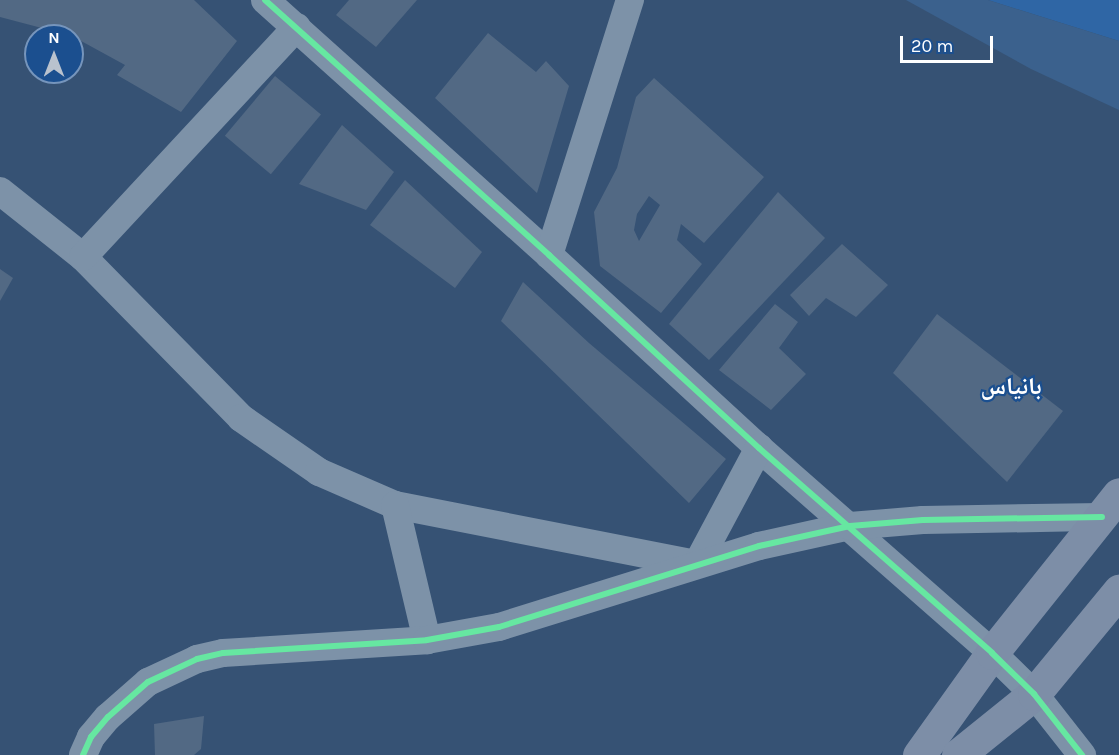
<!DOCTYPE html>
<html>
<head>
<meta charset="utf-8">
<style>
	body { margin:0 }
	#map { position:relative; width:1119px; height:755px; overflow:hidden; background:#365274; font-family:Karla,"Noto Naskh Arabic",sans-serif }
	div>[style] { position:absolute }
	.green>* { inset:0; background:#2f66a5 }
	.water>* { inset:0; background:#3b618d }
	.building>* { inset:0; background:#526984; transform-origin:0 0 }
	.street>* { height:28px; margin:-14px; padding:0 14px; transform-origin:14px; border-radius:14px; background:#7d92a8 }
	.primary>* { height:33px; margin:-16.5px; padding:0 16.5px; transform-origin:16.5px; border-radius:16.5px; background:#7d8ea7 }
	.cycleway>* { height:6px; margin:-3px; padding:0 3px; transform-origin:3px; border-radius:3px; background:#66e7a1 }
	span { translate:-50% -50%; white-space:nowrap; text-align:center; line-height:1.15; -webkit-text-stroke:4.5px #1b4f8f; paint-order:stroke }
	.district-label { font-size:24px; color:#fff; font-weight:700 }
	.north { position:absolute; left:24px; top:24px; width:60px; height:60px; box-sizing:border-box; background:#1b4f8f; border:2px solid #7695bc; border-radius:50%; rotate:0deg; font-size:16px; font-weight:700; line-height:24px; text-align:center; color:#fff }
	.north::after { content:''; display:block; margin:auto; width:21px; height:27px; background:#b9c2ce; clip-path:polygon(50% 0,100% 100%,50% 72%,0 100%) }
	.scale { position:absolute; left:900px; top:36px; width:93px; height:27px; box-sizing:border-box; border:3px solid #fff; border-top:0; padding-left:8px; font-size:18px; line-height:21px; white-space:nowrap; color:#fff; -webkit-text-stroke:4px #1b4f8f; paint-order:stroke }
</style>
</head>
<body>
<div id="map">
	<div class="green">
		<i style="clip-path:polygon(988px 0,1119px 0,1119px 41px)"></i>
	</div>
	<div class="water">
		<i style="clip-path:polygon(906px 0,988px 0,1119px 41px,1119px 110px,1031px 69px)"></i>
	</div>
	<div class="building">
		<i style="clip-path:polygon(0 0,194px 0,237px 41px,181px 112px,117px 75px,125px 65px,72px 36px,0 17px)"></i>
		<i style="clip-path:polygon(349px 0,417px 0,376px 47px,336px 15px)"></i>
		<i style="clip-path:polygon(488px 33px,536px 72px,546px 61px,569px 86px,537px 193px,435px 98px)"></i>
		<i style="left:275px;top:76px;width:60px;height:78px;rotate:40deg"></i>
		<i style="clip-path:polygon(evenodd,654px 78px,764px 177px,704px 243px,681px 224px,677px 240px,702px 264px,661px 313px,600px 266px,594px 212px,617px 168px,636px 97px,654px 78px,649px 196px,660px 205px,639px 241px,634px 230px,637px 214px,649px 196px)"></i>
		<i style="clip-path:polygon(342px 125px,394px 172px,366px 210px,299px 184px)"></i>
		<i style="clip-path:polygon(405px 180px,482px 252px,455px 288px,370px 225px)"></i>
		<i style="clip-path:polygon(778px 192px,825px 238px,709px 360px,669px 324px)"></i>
		<i style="clip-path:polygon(842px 244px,888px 285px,856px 317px,826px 298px,809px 316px,790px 295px)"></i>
		<i style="clip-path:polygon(0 269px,13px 278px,0 301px)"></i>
		<i style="clip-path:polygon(523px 282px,589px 343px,726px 459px,689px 503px,501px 321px)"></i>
		<i style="clip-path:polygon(775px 304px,798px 322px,779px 348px,806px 374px,771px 410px,719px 370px)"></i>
		<i style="clip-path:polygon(937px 314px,1063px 411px,1007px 482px,893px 373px)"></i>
		<i style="clip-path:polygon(204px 716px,201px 749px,194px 755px,155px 755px,154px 724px)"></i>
	</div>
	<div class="street">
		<i style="left:265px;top:0;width:382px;rotate:41.9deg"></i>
		<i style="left:549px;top:255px;width:285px;rotate:42.6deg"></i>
		<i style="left:759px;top:448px;width:310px;rotate:41.3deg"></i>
		<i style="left:992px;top:653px;width:59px;rotate:44.3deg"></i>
		<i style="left:1034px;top:694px;width:78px;rotate:51.8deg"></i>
		<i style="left:0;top:191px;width:106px;rotate:38.5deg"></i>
		<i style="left:83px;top:257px;width:226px;rotate:45.5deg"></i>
		<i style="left:241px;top:418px;width:95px;rotate:34.7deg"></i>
		<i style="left:319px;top:472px;width:83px;rotate:23.5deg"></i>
		<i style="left:395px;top:505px;width:308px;rotate:11.1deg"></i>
		<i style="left:697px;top:564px;width:132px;rotate:-61.9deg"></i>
		<i style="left:549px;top:255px;width:268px;rotate:-72.4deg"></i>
		<i style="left:83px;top:257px;width:314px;rotate:-47.1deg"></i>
		<i style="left:395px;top:505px;width:139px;rotate:76.7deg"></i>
		<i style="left:83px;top:755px;width:20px;rotate:-66deg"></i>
		<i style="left:91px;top:737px;width:26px;rotate:-50deg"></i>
		<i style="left:108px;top:717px;width:53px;rotate:-41.2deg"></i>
		<i style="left:148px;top:682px;width:54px;rotate:-25.1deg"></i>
		<i style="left:197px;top:659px;width:27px;rotate:-13deg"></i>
		<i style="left:223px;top:653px;width:204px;rotate:-3.6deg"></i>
		<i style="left:427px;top:640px;width:73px;rotate:-10.2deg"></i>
		<i style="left:499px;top:627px;width:272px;rotate:-17.3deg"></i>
		<i style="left:759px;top:546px;width:93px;rotate:-12.4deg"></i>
		<i style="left:850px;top:526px;width:73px;rotate:-4.7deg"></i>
		<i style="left:923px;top:520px;width:179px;rotate:-1deg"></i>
	</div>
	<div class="primary">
		<i style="left:919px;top:755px;width:125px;rotate:-54.4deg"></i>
		<i style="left:992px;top:653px;width:203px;rotate:-51.4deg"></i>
		<i style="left:958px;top:755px;width:97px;rotate:-38.8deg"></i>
		<i style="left:1034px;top:694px;width:134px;rotate:-50.5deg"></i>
	</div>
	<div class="cycleway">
		<i style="left:265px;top:0;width:382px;rotate:41.9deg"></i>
		<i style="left:549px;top:255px;width:285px;rotate:42.6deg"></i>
		<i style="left:759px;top:448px;width:310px;rotate:41.3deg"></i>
		<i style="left:992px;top:653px;width:59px;rotate:44.3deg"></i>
		<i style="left:1034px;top:694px;width:78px;rotate:51.8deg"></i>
		<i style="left:83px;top:755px;width:20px;rotate:-66deg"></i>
		<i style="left:91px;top:737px;width:26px;rotate:-50deg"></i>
		<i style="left:108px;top:717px;width:53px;rotate:-41.2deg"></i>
		<i style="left:148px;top:682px;width:54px;rotate:-25.1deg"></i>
		<i style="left:197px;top:659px;width:27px;rotate:-13deg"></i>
		<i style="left:223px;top:653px;width:204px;rotate:-3.6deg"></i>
		<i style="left:427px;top:640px;width:73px;rotate:-10.2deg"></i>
		<i style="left:499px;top:627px;width:272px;rotate:-17.3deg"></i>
		<i style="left:759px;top:546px;width:93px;rotate:-12.4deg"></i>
		<i style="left:850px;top:526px;width:73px;rotate:-4.7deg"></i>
		<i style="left:923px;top:520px;width:179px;rotate:-1deg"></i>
	</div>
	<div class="district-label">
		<span style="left:1011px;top:387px">بانياس</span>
	</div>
	<div class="north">N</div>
	<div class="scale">20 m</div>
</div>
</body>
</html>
